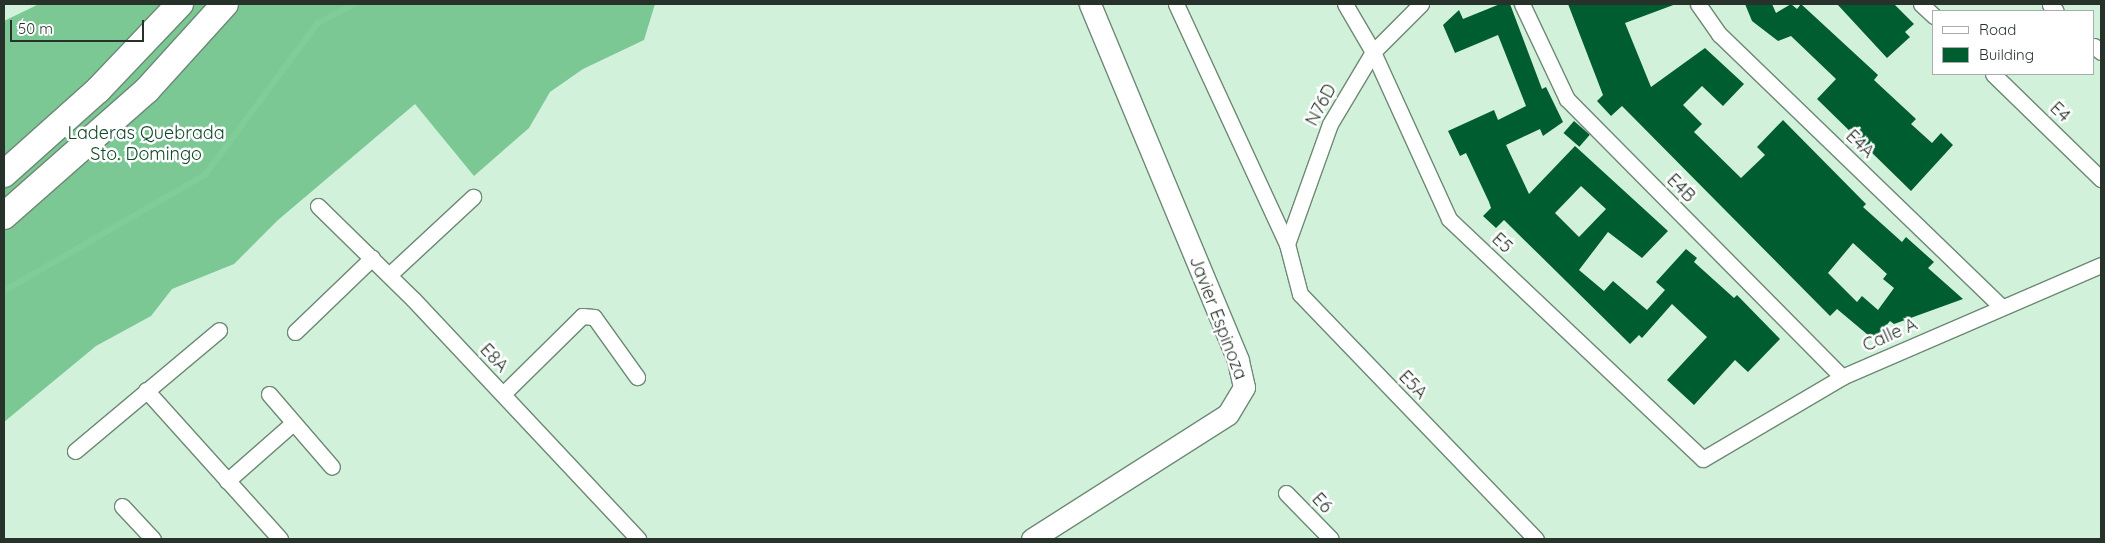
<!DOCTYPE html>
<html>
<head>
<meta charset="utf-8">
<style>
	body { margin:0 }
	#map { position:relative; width:2105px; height:543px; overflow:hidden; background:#d2f1da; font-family:Quicksand,sans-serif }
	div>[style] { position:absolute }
	.forest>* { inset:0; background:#7bc894 }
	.stream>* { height:5.5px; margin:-2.75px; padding:0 2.75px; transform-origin:2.75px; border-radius:2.75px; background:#80cd98 }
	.building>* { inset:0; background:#005d30; transform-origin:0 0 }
	.roads { filter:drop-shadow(1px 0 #6d8975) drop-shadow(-1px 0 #6d8975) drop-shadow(0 1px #6d8975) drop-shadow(0 -1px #6d8975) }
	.street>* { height:15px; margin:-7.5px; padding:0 7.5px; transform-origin:7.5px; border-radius:7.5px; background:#fff }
	.secondary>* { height:21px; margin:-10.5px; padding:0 10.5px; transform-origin:10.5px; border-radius:10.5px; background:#fff }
	.highway>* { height:26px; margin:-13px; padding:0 13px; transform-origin:13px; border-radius:13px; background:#fff }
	span { translate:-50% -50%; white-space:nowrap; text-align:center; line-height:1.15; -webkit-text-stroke:5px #fff; paint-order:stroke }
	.street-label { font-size:18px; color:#27332a }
	.park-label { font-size:18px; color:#0d4827 }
	.frame { position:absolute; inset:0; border:5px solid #27332a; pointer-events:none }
	.legend { position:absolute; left:1932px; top:10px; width:162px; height:65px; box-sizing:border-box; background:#fff; border:1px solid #a9adaa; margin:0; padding:6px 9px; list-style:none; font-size:15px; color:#27332a }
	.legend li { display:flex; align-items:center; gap:10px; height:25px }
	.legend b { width:25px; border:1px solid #a9adaa }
	.scale { position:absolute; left:10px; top:20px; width:134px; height:22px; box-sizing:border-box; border:2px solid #27332a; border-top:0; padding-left:6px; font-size:15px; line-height:18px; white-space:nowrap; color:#27332a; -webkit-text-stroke:4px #fff; paint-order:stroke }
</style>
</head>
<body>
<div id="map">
	<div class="forest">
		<i style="clip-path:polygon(39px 4px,655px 4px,644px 40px,583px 69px,550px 92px,529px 128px,474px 176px,415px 104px,278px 220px,234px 264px,172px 289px,151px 316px,96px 346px,4px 422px,4px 21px)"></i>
	</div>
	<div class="stream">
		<i style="left:4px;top:291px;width:232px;rotate:-30deg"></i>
		<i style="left:205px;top:175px;width:188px;rotate:-53.4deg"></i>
		<i style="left:317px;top:24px;width:42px;rotate:-28.4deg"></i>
	</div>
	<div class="building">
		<i style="clip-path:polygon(evenodd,1500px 4px,1510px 4px,1542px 89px,1546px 87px,1563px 122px,1543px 136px,1540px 129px,1506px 145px,1529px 194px,1575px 146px,1668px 231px,1642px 258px,1608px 232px,1579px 270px,1604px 291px,1613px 281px,1647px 310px,1665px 290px,1656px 282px,1686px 249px,1697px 258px,1694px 262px,1734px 298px,1737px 295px,1780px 339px,1748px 372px,1735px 360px,1694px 405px,1667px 380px,1707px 337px,1672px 304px,1642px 338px,1639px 335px,1630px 344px,1504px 220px,1496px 228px,1483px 216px,1491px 208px,1489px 202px,1466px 153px,1460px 156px,1448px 131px,1494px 110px,1498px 120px,1526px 106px,1498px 35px,1455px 53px,1443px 25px,1459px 10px,1463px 19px,1500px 4px,1581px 186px,1606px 209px,1579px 237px,1555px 213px,1581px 186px)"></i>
		<i style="clip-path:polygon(evenodd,1568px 4px,1676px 4px,1625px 23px,1651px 87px,1705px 48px,1744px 84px,1723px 106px,1702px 86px,1683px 105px,1702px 124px,1694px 132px,1741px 178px,1765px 155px,1757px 147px,1783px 120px,1866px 204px,1863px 207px,1902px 242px,1906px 237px,1934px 262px,1928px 268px,1963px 299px,1894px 324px,1890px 321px,1874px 340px,1837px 309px,1830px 316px,1622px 106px,1611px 116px,1597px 101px,1603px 95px,1568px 4px,1853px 243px,1887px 274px,1883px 279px,1894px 288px,1878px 310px,1862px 296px,1857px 302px,1828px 273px,1853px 243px)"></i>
		<i style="clip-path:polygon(1745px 4px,1772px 4px,1776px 13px,1791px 4px,1797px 9px,1801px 4px,1878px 75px,1874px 80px,1916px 119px,1911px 124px,1932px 143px,1941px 133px,1953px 145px,1911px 191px,1817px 99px,1836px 79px,1791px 36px,1778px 41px,1752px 21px)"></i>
		<i style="clip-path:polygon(1837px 4px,1894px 4px,1914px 24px,1905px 32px,1910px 37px,1887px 58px)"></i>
		<i style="left:1574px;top:121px;width:21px;height:16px;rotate:41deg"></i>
	</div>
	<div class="roads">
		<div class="street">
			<i style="left:1176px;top:4px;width:264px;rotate:65.2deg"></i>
			<i style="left:1287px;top:244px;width:52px;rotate:75.4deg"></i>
			<i style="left:1300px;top:294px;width:340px;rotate:46.1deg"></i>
			<i style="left:1345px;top:4px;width:56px;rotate:59.7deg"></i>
			<i style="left:1373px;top:52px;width:183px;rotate:65.5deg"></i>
			<i style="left:1449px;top:219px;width:349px;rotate:43.4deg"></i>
			<i style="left:1703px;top:459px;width:161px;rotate:-30.5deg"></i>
			<i style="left:1842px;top:377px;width:282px;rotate:-23.4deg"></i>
			<i style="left:1522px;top:4px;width:105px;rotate:64.7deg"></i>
			<i style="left:1567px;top:99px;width:391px;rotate:45.3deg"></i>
			<i style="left:1698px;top:4px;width:37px;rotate:55deg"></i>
			<i style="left:1719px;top:34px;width:392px;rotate:44deg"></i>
			<i style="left:1921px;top:4px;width:18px;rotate:43deg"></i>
			<i style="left:2050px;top:5px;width:8px;rotate:45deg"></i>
			<i style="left:2094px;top:46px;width:9px;rotate:41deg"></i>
			<i style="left:1993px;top:74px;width:151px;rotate:44.2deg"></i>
			<i style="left:318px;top:206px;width:133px;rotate:44.4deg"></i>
			<i style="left:413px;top:299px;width:329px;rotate:46.8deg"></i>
			<i style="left:1287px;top:244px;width:127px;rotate:-70.3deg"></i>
			<i style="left:1330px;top:124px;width:84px;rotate:-59.2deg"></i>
			<i style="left:1373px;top:52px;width:68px;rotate:-45deg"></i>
			<i style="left:389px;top:275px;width:115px;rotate:-42.9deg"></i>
			<i style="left:295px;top:332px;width:107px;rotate:-43.9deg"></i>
			<i style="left:146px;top:390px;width:200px;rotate:48deg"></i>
			<i style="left:269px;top:394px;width:96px;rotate:49.2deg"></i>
			<i style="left:503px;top:394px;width:111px;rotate:-44.6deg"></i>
			<i style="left:582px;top:316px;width:12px;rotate:5deg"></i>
			<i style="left:594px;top:317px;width:74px;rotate:54.4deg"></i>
			<i style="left:75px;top:451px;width:188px;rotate:-40deg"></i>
			<i style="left:227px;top:481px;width:88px;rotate:-41.3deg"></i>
			<i style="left:1286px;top:493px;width:64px;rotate:45.6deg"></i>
			<i style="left:122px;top:506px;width:45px;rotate:46.8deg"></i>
		</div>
		<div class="secondary">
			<i style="left:1032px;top:539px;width:232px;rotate:-32.5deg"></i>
			<i style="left:1228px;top:414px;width:31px;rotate:-59deg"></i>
			<i style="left:1244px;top:387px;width:28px;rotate:-103deg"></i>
			<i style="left:1238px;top:360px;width:386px;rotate:-112.6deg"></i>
		</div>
		<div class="highway">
			<i style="left:4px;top:174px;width:126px;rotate:-41.8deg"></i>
			<i style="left:98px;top:90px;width:119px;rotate:-46.4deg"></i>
			<i style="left:4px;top:216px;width:191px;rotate:-41.4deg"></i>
			<i style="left:147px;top:90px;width:116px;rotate:-47.8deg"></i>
		</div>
	</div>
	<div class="street-label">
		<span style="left:1321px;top:105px;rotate:-62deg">N76D</span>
		<span style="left:2060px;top:112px;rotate:44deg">E4</span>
		<span style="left:1860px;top:144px;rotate:44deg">E4A</span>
		<span style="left:1681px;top:188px;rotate:45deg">E4B</span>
		<span style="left:1502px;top:243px;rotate:43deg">E5</span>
		<span style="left:1218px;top:318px;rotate:69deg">Javier Espinoza</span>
		<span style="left:1890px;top:335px;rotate:-24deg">Calle A</span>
		<span style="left:494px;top:358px;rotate:47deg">E8A</span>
		<span style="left:1413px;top:385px;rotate:46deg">E5A</span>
		<span style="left:1322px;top:503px;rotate:47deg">E6</span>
	</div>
	<div class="park-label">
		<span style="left:146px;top:144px">Laderas Quebrada<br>Sto. Domingo</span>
	</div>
	<div class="frame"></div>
	<ul class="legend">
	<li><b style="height:6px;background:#fff"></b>Road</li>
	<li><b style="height:14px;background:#005d30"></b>Building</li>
	</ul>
	<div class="scale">50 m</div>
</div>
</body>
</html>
